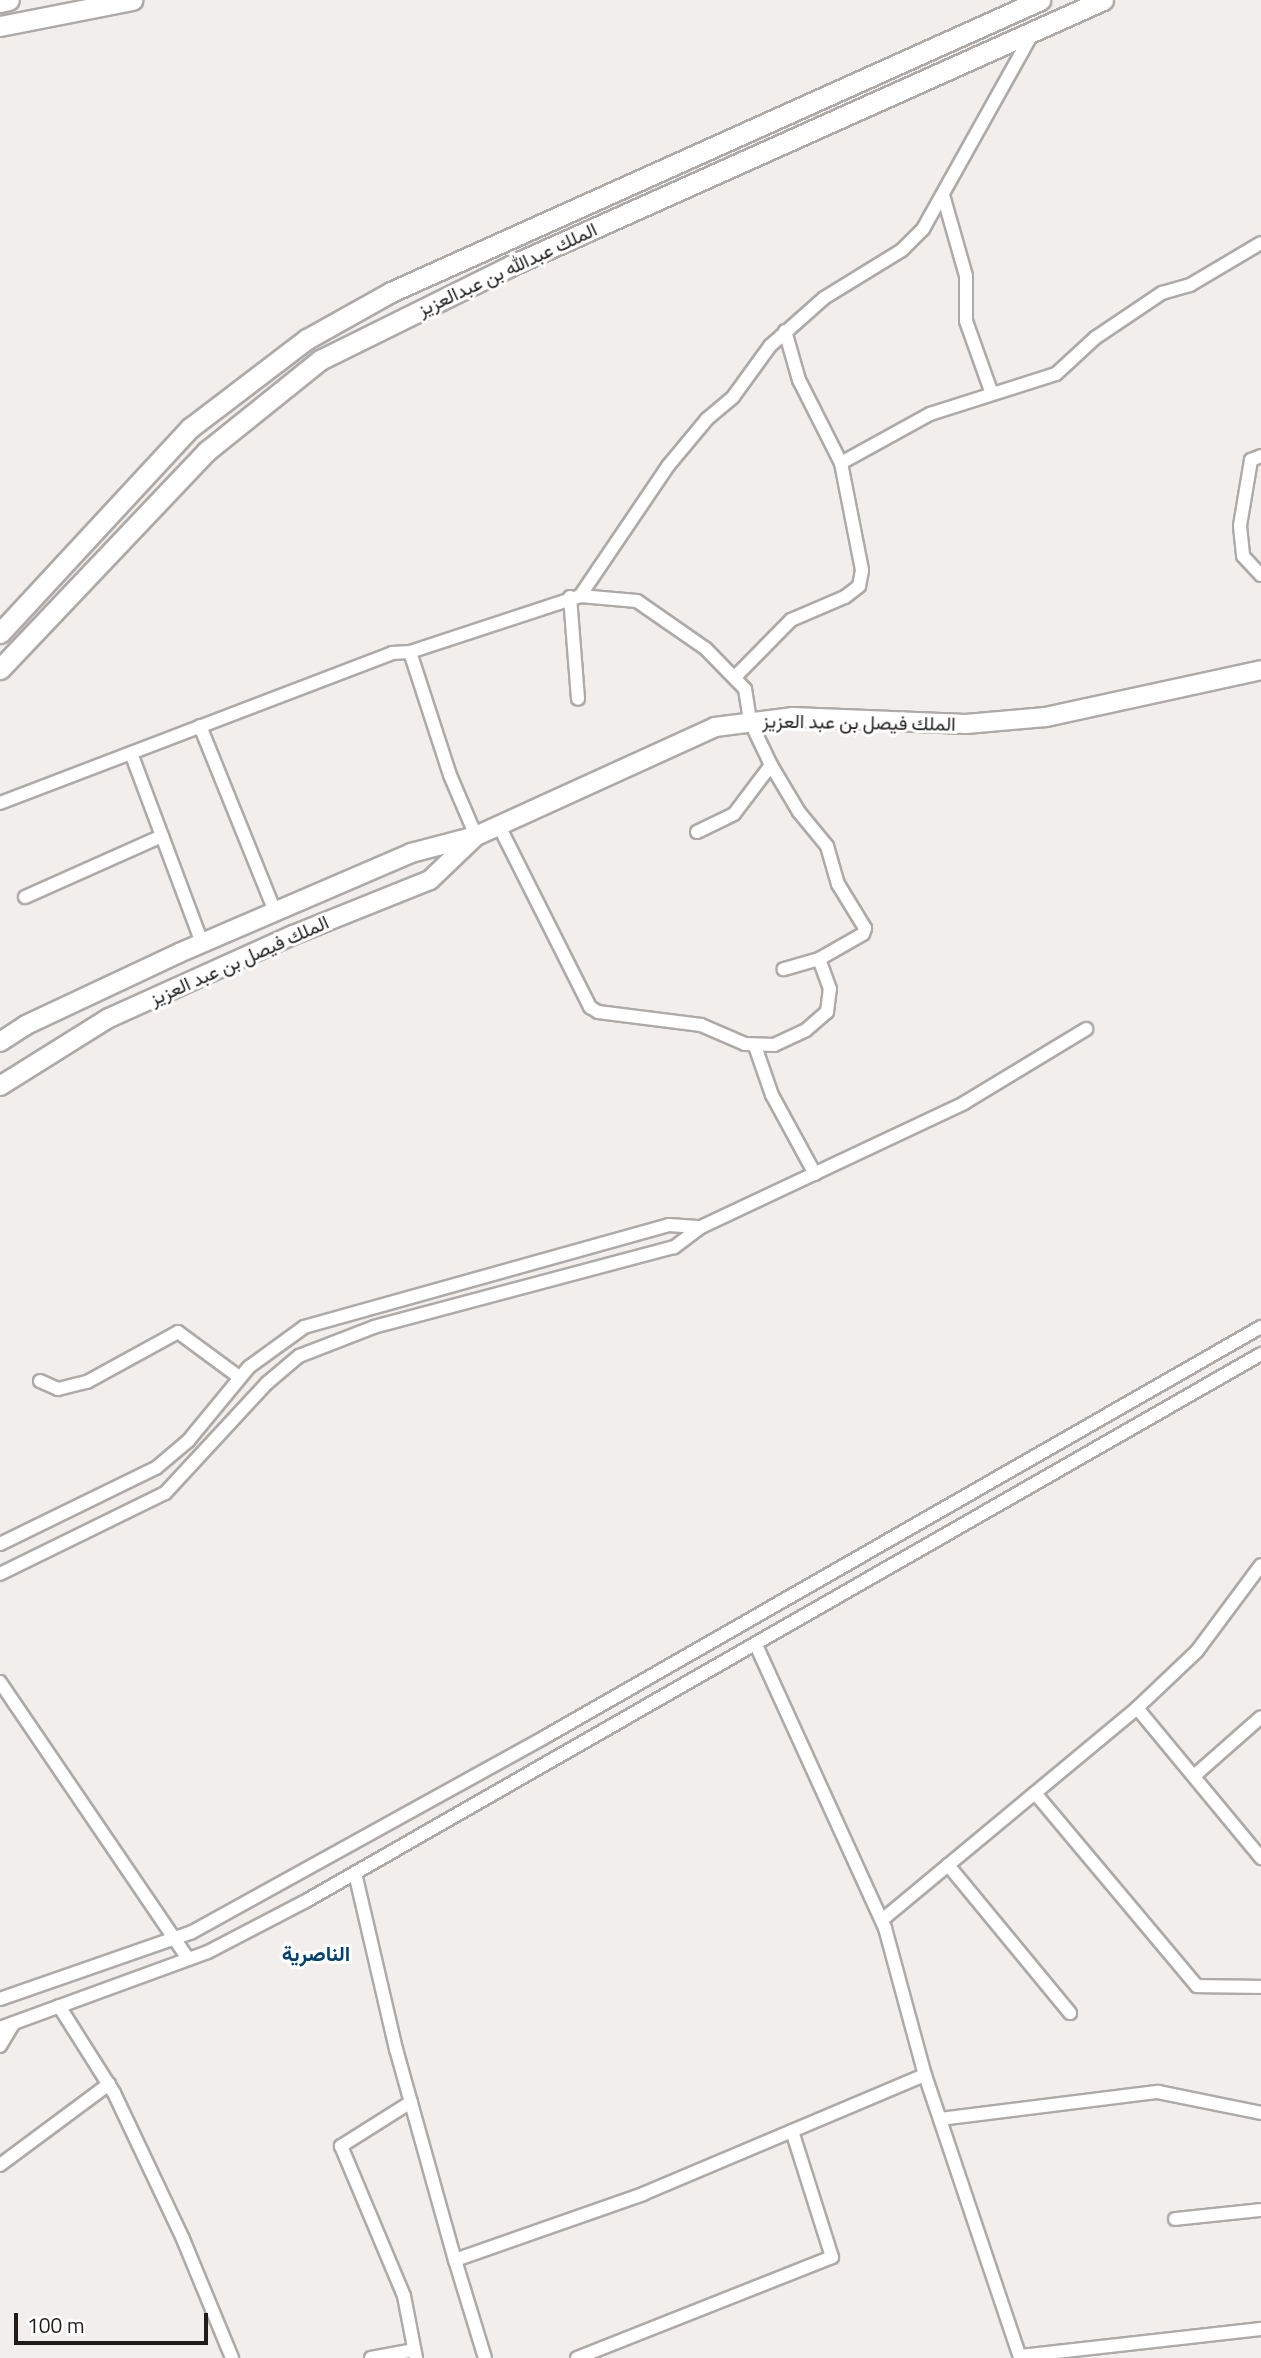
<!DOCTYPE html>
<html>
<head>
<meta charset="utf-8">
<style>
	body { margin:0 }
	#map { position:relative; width:1261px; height:2358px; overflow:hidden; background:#f2eeeb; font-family:"Titillium Web",Vazirmatn,sans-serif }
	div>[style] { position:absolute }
	.roads { filter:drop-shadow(2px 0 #aeaaa8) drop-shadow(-2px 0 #aeaaa8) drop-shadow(0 2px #aeaaa8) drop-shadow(0 -2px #aeaaa8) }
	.street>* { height:12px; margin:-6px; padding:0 6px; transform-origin:6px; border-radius:6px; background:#fff }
	.secondary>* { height:18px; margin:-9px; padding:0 9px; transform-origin:9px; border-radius:9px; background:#fff }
	.primary>* { height:19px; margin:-9.5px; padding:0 9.5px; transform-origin:9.5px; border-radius:9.5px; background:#fff }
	span { translate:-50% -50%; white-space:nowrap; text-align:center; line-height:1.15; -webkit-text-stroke:6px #fff; paint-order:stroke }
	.street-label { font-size:19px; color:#1e1d1c }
	.neighbourhood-label { font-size:21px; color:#004170; font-weight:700 }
	.scale { position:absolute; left:14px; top:2313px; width:194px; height:32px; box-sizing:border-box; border:4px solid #1e1d1c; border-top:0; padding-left:9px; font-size:21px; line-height:24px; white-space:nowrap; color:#1e1d1c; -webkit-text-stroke:5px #fff; paint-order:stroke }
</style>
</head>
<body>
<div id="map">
	<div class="roads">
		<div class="street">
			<i style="left:943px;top:195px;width:84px;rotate:74.1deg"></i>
			<i style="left:966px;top:276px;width:45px;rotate:90deg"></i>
			<i style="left:966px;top:321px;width:77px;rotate:70.4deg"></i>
			<i style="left:1261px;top:456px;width:11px;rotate:158deg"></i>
			<i style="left:1251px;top:460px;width:67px;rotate:99.5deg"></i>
			<i style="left:1240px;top:526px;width:30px;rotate:84deg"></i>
			<i style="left:1243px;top:556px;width:26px;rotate:47deg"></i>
			<i style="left:841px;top:463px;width:102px;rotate:-28.8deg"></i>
			<i style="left:930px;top:414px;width:132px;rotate:-17.6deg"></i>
			<i style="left:1056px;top:374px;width:53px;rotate:-42.7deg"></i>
			<i style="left:1095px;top:338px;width:81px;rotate:-33.9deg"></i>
			<i style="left:1162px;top:293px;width:29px;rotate:-16deg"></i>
			<i style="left:1190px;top:285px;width:82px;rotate:-30.6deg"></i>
			<i style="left:580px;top:596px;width:57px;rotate:5deg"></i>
			<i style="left:637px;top:601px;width:84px;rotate:34.8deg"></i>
			<i style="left:706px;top:649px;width:56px;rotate:45.7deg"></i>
			<i style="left:745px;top:689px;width:32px;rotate:81deg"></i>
			<i style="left:750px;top:721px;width:49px;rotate:64.5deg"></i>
			<i style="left:771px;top:765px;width:55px;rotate:59.2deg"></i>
			<i style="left:799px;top:812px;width:44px;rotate:50.5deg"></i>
			<i style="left:827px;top:846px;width:40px;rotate:74deg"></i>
			<i style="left:838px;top:884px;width:52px;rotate:58.5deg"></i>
			<i style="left:865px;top:928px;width:6px;rotate:108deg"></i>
			<i style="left:863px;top:934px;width:51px;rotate:150.4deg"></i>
			<i style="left:819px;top:959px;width:37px;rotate:164deg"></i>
			<i style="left:570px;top:597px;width:102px;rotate:85.5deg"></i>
			<i style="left:735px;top:677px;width:80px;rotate:-45.5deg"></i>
			<i style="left:791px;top:620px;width:59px;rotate:-23.1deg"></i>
			<i style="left:845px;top:597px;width:18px;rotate:-38deg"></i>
			<i style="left:859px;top:586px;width:16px;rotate:-79deg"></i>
			<i style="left:862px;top:570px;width:109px;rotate:-101.1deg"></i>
			<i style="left:841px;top:463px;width:93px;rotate:-116.8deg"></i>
			<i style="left:799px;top:380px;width:51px;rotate:-105.9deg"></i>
			<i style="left:200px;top:726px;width:201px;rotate:68deg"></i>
			<i style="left:131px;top:753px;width:203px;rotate:69.5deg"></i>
			<i style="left:0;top:803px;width:420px;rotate:-20.9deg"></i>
			<i style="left:392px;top:653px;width:18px;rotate:-3deg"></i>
			<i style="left:499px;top:826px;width:203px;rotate:63.3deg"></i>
			<i style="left:590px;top:1007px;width:9px;rotate:32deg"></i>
			<i style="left:598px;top:1012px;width:104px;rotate:7.2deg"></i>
			<i style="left:701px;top:1025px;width:48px;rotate:23.4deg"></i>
			<i style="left:745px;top:1044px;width:29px;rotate:2deg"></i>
			<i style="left:774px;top:1045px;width:35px;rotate:-25deg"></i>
			<i style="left:806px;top:1030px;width:28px;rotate:-41deg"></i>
			<i style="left:827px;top:1012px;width:23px;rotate:-83deg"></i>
			<i style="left:830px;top:989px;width:32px;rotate:-110deg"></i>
			<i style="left:697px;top:832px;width:41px;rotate:-25.9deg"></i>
			<i style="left:734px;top:814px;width:61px;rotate:-52.9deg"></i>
			<i style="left:476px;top:836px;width:66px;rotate:-113.1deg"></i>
			<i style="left:450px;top:775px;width:129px;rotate:-108deg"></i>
			<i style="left:410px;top:652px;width:179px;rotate:-18.2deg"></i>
			<i style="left:580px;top:596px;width:157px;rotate:-55.9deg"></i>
			<i style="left:668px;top:466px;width:61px;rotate:-50.3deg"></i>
			<i style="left:707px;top:419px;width:34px;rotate:-40deg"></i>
			<i style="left:733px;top:397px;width:63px;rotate:-54deg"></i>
			<i style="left:770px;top:346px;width:72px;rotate:-41.6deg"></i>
			<i style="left:824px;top:298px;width:92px;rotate:-31.6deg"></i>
			<i style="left:902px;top:250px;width:30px;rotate:-45deg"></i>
			<i style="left:923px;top:229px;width:226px;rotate:-60.8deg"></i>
			<i style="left:25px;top:897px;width:150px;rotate:-24deg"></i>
			<i style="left:755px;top:1046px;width:52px;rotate:70.9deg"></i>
			<i style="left:772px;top:1095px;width:90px;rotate:61.4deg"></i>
			<i style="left:701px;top:1227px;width:291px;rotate:-25.2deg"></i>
			<i style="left:964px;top:1103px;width:143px;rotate:-31.2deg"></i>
			<i style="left:40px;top:1381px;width:20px;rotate:24deg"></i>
			<i style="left:58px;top:1389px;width:30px;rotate:-14deg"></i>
			<i style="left:87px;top:1382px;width:104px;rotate:-28.8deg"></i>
			<i style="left:178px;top:1332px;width:76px;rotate:36.4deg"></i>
			<i style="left:0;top:1544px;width:174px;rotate:-26deg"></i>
			<i style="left:156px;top:1468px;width:42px;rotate:-40.2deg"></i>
			<i style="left:188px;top:1441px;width:96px;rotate:-50.5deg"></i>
			<i style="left:249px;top:1367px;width:68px;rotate:-36deg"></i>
			<i style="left:304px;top:1327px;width:379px;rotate:-15.6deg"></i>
			<i style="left:669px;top:1225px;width:32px;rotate:4deg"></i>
			<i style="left:701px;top:1227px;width:34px;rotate:143deg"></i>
			<i style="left:674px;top:1247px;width:310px;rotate:165.1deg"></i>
			<i style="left:374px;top:1327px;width:80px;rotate:158.9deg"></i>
			<i style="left:299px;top:1356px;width:42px;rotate:139.8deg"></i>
			<i style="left:267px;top:1383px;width:150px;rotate:132.8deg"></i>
			<i style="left:165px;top:1493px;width:184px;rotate:153.9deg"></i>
			<i style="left:756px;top:1645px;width:311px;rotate:65.5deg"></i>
			<i style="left:885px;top:1928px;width:152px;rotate:74.8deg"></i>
			<i style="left:925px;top:2075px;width:299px;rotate:71.4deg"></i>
			<i style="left:0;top:1682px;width:335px;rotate:55.8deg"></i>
			<i style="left:1137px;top:1708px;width:83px;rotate:-43.5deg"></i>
			<i style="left:1197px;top:1651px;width:107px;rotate:-53.3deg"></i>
			<i style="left:1194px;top:1776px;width:89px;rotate:-41.4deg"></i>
			<i style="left:1035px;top:1793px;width:252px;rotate:50deg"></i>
			<i style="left:1197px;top:1986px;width:64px;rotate:0.9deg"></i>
			<i style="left:948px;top:1865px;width:192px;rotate:50.5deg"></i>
			<i style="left:355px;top:1873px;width:181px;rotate:76.9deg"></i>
			<i style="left:396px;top:2049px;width:219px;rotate:74.4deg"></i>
			<i style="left:455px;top:2260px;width:199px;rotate:-19.3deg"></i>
			<i style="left:643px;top:2194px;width:306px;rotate:-22.9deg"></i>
			<i style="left:882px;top:1920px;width:332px;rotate:-39.7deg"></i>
			<i style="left:1137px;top:1708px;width:195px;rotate:50.4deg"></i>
			<i style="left:0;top:1999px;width:203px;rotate:-19.2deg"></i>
			<i style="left:192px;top:1932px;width:403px;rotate:-28.9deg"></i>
			<i style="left:545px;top:1737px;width:825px;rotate:-29.8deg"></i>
			<i style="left:59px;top:2006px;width:103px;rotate:57.7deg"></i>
			<i style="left:114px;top:2093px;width:161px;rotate:64.7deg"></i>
			<i style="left:183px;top:2239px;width:129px;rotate:67.6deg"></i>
			<i style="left:0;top:2028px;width:221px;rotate:-20.1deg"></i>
			<i style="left:208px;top:1952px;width:110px;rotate:-27.5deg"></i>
			<i style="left:306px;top:1901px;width:1101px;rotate:-29.8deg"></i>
			<i style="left:0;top:2046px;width:27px;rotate:-59deg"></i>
			<i style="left:411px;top:2102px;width:83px;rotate:147.8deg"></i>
			<i style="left:341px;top:2146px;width:163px;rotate:67.2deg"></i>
			<i style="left:404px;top:2296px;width:63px;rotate:79deg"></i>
			<i style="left:940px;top:2119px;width:220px;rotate:-7.1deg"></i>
			<i style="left:1158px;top:2092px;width:105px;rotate:11.5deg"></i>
			<i style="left:0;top:2165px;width:136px;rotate:-36.6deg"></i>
			<i style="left:1175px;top:2219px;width:86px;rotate:-6deg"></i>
			<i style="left:455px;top:2260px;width:102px;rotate:73deg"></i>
			<i style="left:1020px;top:2356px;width:243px;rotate:-6.4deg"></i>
			<i style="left:371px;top:2358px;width:44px;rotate:-10.5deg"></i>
			<i style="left:577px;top:2358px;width:274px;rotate:-21.6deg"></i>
			<i style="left:832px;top:2257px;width:132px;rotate:-107.6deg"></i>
		</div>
		<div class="secondary">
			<i style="left:0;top:1042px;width:31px;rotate:-33deg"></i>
			<i style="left:26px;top:1025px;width:169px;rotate:-25.2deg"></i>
			<i style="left:179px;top:953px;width:253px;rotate:-23.3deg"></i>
			<i style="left:411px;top:853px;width:67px;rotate:-14.7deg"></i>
			<i style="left:476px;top:836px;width:263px;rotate:-24.5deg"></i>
			<i style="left:715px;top:727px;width:79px;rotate:-7.3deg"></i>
			<i style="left:793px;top:717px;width:173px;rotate:2.3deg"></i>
			<i style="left:966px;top:724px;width:80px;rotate:-5deg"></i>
			<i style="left:1046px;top:717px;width:220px;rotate:-12.3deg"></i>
			<i style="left:0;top:1086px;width:128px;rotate:-32deg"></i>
			<i style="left:109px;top:1018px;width:202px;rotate:-24.3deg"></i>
			<i style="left:293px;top:935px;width:148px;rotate:-21.9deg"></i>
			<i style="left:430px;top:880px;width:61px;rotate:-43.7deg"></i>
		</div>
		<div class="primary">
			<i style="left:0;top:2px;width:9px;rotate:-13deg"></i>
			<i style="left:0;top:26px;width:135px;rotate:-11.1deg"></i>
			<i style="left:0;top:633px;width:280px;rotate:-47.2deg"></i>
			<i style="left:190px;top:428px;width:147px;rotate:-37.3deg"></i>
			<i style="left:307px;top:339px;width:96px;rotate:-29.2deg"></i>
			<i style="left:391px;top:292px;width:712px;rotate:-24.22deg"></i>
			<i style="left:0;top:669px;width:301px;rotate:-46.5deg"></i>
			<i style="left:207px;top:451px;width:145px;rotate:-38.8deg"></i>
			<i style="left:320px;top:360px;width:212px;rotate:-26.3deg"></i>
			<i style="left:510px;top:266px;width:650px;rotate:-24.16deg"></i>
		</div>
	</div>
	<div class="street-label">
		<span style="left:507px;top:269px;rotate:-25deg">الملك عبدالله بن عبدالعزيز</span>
		<span style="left:859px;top:722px;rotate:1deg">الملك فيصل بن عبد العزيز</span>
		<span style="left:239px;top:960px;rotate:-24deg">الملك فيصل بن عبد العزيز</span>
	</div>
	<div class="neighbourhood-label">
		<span style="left:316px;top:1953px">الناصرية</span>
	</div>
	<div class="scale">100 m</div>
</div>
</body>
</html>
